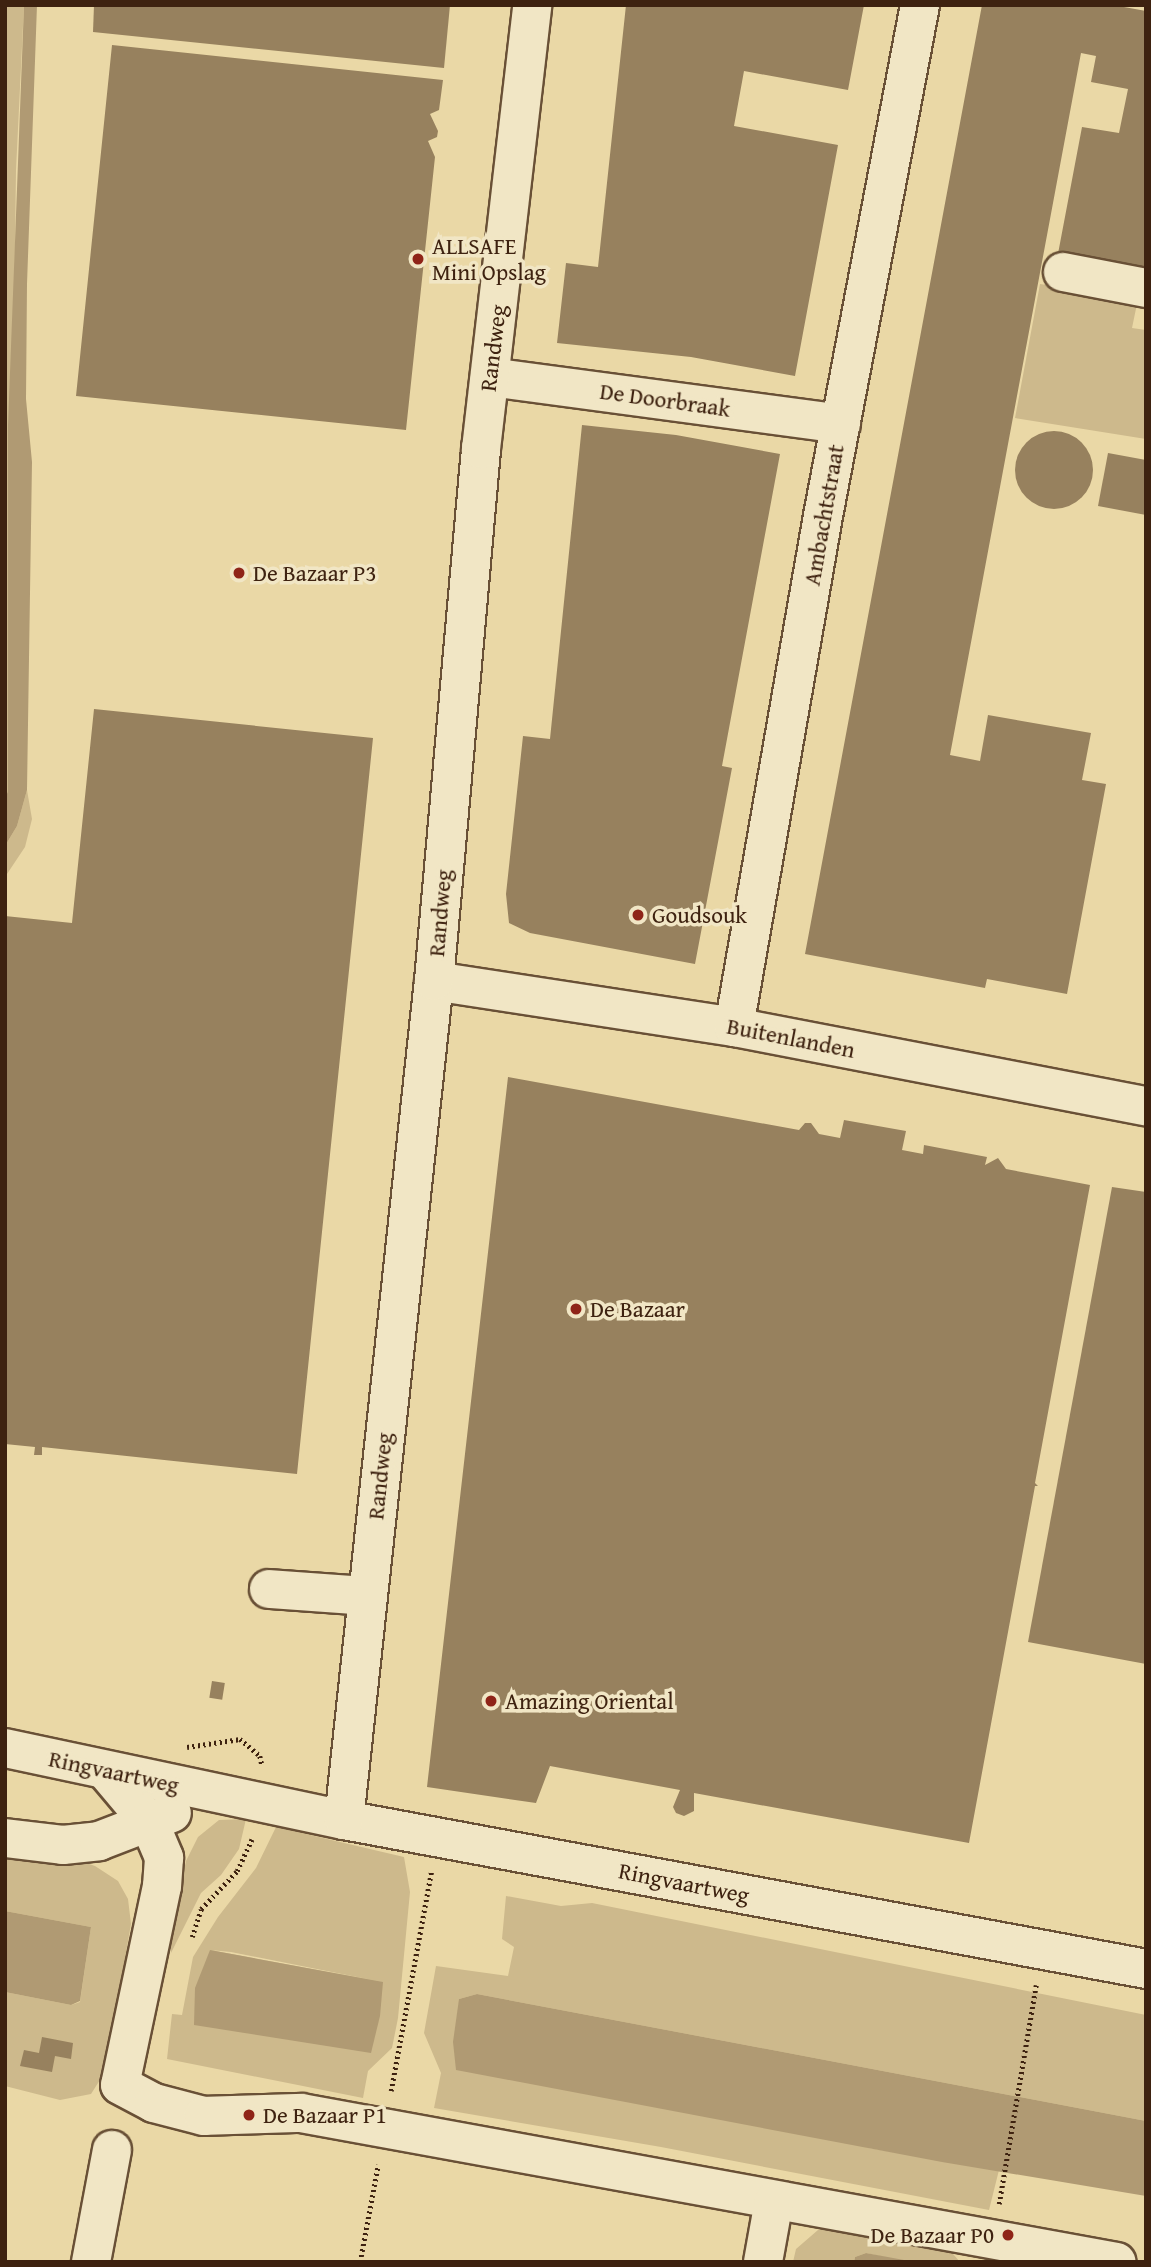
<!DOCTYPE html>
<html>
<head>
<meta charset="utf-8">
<style>
	body { margin:0 }
	#map { position:relative; width:1151px; height:2267px; overflow:hidden; background:#ead8a6; font-family:"Gentium Book Plus",serif }
	div>[style] { position:absolute }
	.green>* { inset:0; background:#cdb98c }
	.water>* { inset:0; background:#b09a73 }
	.building>* { inset:0; background:#97815e; transform-origin:0 0 }
	.round { border-radius:50% }
	.path>* { height:4.5px; margin-top:-2.25px; transform-origin:0; background:repeating-linear-gradient(90deg,#3e2210 0 2px,transparent 0 5.5px) }
	.roads { filter:drop-shadow(2px 0 #695036) drop-shadow(-2px 0 #695036) drop-shadow(0 2px #695036) drop-shadow(0 -2px #695036) }
	.minor>* { height:38px; margin:-19px; padding:0 19px; transform-origin:19px; border-radius:19px; background:#f1e6c5 }
	.dots>* { width:19px; height:19px; translate:-50% -50%; box-sizing:border-box; border:4px solid #f1e6c5; border-radius:50% }
	span { translate:-50% -50%; white-space:nowrap; text-align:center; line-height:1.15; -webkit-text-stroke:7px #f1e6c5; paint-order:stroke }
	.poi-label { font-size:23px; color:#3e2210 }
	.left { translate:0 -50%; text-align:left }
	.right { translate:-100% -50%; text-align:right }
	.street-label { font-size:23px; color:#3e2210 }
	.frame { position:absolute; inset:0; border:7px solid #3e2210; pointer-events:none }
</style>
</head>
<body>
<div id="map">
	<div class="green">
		<i style="clip-path:polygon(5px 5px,24px 5px,16px 170px,8px 791px,5px 799px)"></i>
		<i style="clip-path:polygon(1040px 284px,1138px 299px,1132px 328px,1146px 330px,1146px 439px,1015px 418px)"></i>
		<i style="clip-path:polygon(27px 790px,32px 819px,25px 847px,5px 877px,5px 846px,17px 826px)"></i>
		<i style="clip-path:polygon(246px 1819px,239px 1849px,221px 1875px,201px 1893px,171px 1953px,170px 1934px,186px 1861px,198px 1837px,219px 1820px)"></i>
		<i style="clip-path:polygon(evenodd,276px 1827px,404px 1857px,410px 1892px,398px 2018px,392px 2048px,368px 2071px,363px 2098px,167px 2059px,172px 2014px,182px 2015px,193px 1957px,218px 1917px,256px 1868px,276px 1827px,210px 1950px,231px 1952px,382px 1982px,210px 1950px)"></i>
		<i style="clip-path:polygon(5px 1844px,57px 1853px,95px 1866px,118px 1881px,128px 1899px,131px 1924px,105px 2072px,91px 2094px,60px 2100px,5px 2086px,5px 1992px,71px 2005px,80px 2002px,91px 1927px,5px 1911px)"></i>
		<i style="clip-path:polygon(506px 1896px,561px 1906px,592px 1903px,1146px 2015px,1146px 2121px,477px 1994px,459px 1999px,869px 2148px,999px 2170px,989px 2210px,661px 2147px,434px 2108px,441px 2073px,424px 2033px,436px 1966px,508px 1976px,514px 1947px,502px 1939px)"></i>
		<i style="clip-path:polygon(831px 2228px,947px 2247px,960px 2262px,907px 2262px,866px 2253px,855px 2257px,854px 2262px,793px 2262px,796px 2249px,818px 2230px)"></i>
	</div>
	<div class="water">
		<i style="clip-path:polygon(24px 5px,37px 5px,27px 284px,26px 399px,32px 462px,27px 790px,17px 826px,5px 846px,5px 799px,8px 791px,8px 425px)"></i>
		<i style="clip-path:polygon(5px 1911px,91px 1927px,80px 2001px,71px 2005px,5px 1992px)"></i>
		<i style="clip-path:polygon(210px 1950px,383px 1982px,380px 2016px,371px 2053px,194px 2025px,195px 1988px)"></i>
		<i style="clip-path:polygon(477px 1994px,1146px 2121px,1146px 2196px,942px 2162px,456px 2070px,453px 2042px,459px 1999px)"></i>
		<i style="clip-path:polygon(866px 2253px,904px 2260px,907px 2262px,854px 2262px,855px 2257px)"></i>
	</div>
	<div class="building">
		<i style="clip-path:polygon(94px 5px,450px 5px,444px 68px,93px 32px)"></i>
		<i style="clip-path:polygon(626px 5px,864px 5px,848px 90px,744px 71px,734px 126px,838px 145px,795px 376px,691px 357px,557px 343px,566px 263px,598px 267px)"></i>
		<i style="clip-path:polygon(982px 5px,1113px 5px,1146px 11px,1146px 275px,1057px 259px,1082px 127px,1119px 133px,1128px 89px,1091px 82px,1096px 56px,1081px 53px,950px 755px,980px 761px,988px 715px,1091px 733px,1082px 780px,1106px 784px,1067px 994px,987px 979px,985px 988px,805px 954px)"></i>
		<i style="clip-path:polygon(112px 45px,443px 80px,439px 110px,430px 114px,438px 131px,437px 137px,428px 141px,435px 157px,406px 430px,76px 396px)"></i>
		<i style="clip-path:polygon(582px 425px,676px 435px,780px 454px,722px 766px,732px 768px,695px 964px,530px 933px,509px 923px,506px 894px,523px 736px,550px 739px)"></i>
		<i class="round" style="left:1015px;top:431px;width:78px;height:78px"></i>
		<i style="clip-path:polygon(1108px 453px,1146px 460px,1146px 515px,1098px 506px)"></i>
		<i style="clip-path:polygon(94px 709px,373px 738px,297px 1474px,42px 1447px,42px 1455px,34px 1455px,35px 1447px,5px 1444px,5px 916px,72px 923px)"></i>
		<i style="clip-path:polygon(508px 1077px,799px 1130px,805px 1123px,811px 1123px,819px 1134px,840px 1138px,844px 1120px,906px 1131px,902px 1150px,923px 1154px,924px 1145px,987px 1157px,985px 1165px,998px 1158px,1006px 1169px,1090px 1185px,1035px 1483px,1038px 1486px,1035px 1486px,969px 1843px,694px 1793px,694px 1811px,684px 1816px,676px 1813px,673px 1807px,680px 1790px,550px 1766px,536px 1803px,427px 1787px)"></i>
		<i style="clip-path:polygon(1112px 1187px,1146px 1192px,1146px 1664px,1028px 1642px)"></i>
		<i style="left:212px;top:1681px;width:13px;height:17px;rotate:9deg"></i>
		<i style="clip-path:polygon(42px 2037px,73px 2043px,71px 2059px,55px 2056px,52px 2072px,20px 2066px,24px 2050px,39px 2053px)"></i>
	</div>
	<div class="path">
		<i style="left:187px;top:1747px;width:54px;rotate:-8.6deg"></i>
		<i style="left:240px;top:1739px;width:26px;rotate:40deg"></i>
		<i style="left:260px;top:1756px;width:9px;rotate:77deg"></i>
		<i style="left:192px;top:1937px;width:29px;rotate:-72deg"></i>
		<i style="left:201px;top:1909px;width:52px;rotate:-46.5deg"></i>
		<i style="left:237px;top:1871px;width:35px;rotate:-65deg"></i>
		<i style="left:391px;top:2091px;width:223px;rotate:-79.6deg"></i>
		<i style="left:999px;top:2204px;width:222px;rotate:-80.4deg"></i>
		<i style="left:360px;top:2262px;width:99px;rotate:-79.5deg"></i>
	</div>
	<div class="roads">
		<div class="minor">
			<i style="left:1063px;top:272px;width:85px;rotate:10.9deg"></i>
			<i style="left:490px;top:377px;width:354px;rotate:7.6deg"></i>
			<i style="left:434px;top:981px;width:304px;rotate:8.7deg"></i>
			<i style="left:734px;top:1027px;width:420px;rotate:10.9deg"></i>
			<i style="left:734px;top:1027px;width:519px;rotate:-80.12deg"></i>
			<i style="left:823px;top:516px;width:520px;rotate:-79.25deg"></i>
			<i style="left:269px;top:1589px;width:98px;rotate:4.1deg"></i>
			<i style="left:5px;top:1748px;width:347px;rotate:12deg"></i>
			<i style="left:344px;top:1820px;width:816px;rotate:10.52deg"></i>
			<i style="left:106px;top:1771px;width:67px;rotate:49.9deg"></i>
			<i style="left:149px;top:1822px;width:39px;rotate:67deg"></i>
			<i style="left:164px;top:1858px;width:28px;rotate:94deg"></i>
			<i style="left:162px;top:1886px;width:203px;rotate:101.9deg"></i>
			<i style="left:120px;top:2085px;width:38px;rotate:28deg"></i>
			<i style="left:154px;top:2103px;width:52px;rotate:14.6deg"></i>
			<i style="left:204px;top:2116px;width:97px;rotate:-1.8deg"></i>
			<i style="left:301px;top:2113px;width:829px;rotate:10.35deg"></i>
			<i style="left:344px;top:1820px;width:844px;rotate:-83.88deg"></i>
			<i style="left:434px;top:981px;width:534px;rotate:-84.95deg"></i>
			<i style="left:481px;top:449px;width:447px;rotate:-83.4deg"></i>
			<i style="left:5px;top:1838px;width:58px;rotate:6.9deg"></i>
			<i style="left:63px;top:1845px;width:36px;rotate:-6deg"></i>
			<i style="left:99px;top:1841px;width:78px;rotate:-21deg"></i>
			<i style="left:91px;top:2262px;width:114px;rotate:-79.4deg"></i>
			<i style="left:763px;top:2262px;width:62px;rotate:-79.8deg"></i>
		</div>
	</div>
	<div class="dots">
		<i style="left:418px;top:259px;background:#8f2418"></i>
		<i style="left:239px;top:573px;background:#8f2418"></i>
		<i style="left:638px;top:915px;background:#8f2418"></i>
		<i style="left:576px;top:1309px;background:#8f2418"></i>
		<i style="left:491px;top:1701px;background:#8f2418"></i>
		<i style="left:249px;top:2115px;background:#8f2418"></i>
		<i style="left:1008px;top:2235px;background:#8f2418"></i>
	</div>
	<div class="poi-label">
		<span class="left" style="left:432px;top:259px">ALLSAFE<br>Mini Opslag</span>
		<span class="left" style="left:253px;top:573px">De Bazaar P3</span>
		<span class="left" style="left:652px;top:915px">Goudsouk</span>
		<span class="left" style="left:590px;top:1309px">De Bazaar</span>
		<span class="left" style="left:505px;top:1701px">Amazing Oriental</span>
		<span class="left" style="left:263px;top:2115px">De Bazaar P1</span>
		<span class="right" style="left:994px;top:2235px">De Bazaar P0</span>
	</div>
	<div class="street-label">
		<span style="left:493px;top:348px;rotate:-83deg">Randweg</span>
		<span style="left:665px;top:400px;rotate:8deg">De Doorbraak</span>
		<span style="left:824px;top:515px;rotate:-80deg">Ambachtstraat</span>
		<span style="left:440px;top:913px;rotate:-85deg">Randweg</span>
		<span style="left:791px;top:1038px;rotate:11deg">Buitenlanden</span>
		<span style="left:380px;top:1476px;rotate:-84deg">Randweg</span>
		<span style="left:114px;top:1772px;rotate:12deg">Ringvaartweg</span>
		<span style="left:684px;top:1883px;rotate:11deg">Ringvaartweg</span>
	</div>
	<div class="frame"></div>
</div>
</body>
</html>
